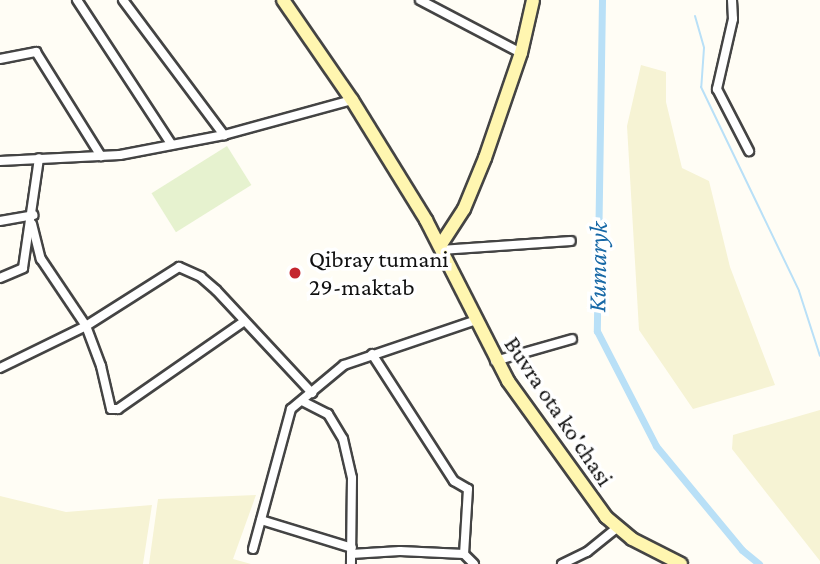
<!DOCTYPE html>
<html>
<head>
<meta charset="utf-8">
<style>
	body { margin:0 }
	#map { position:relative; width:820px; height:564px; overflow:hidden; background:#fffdf5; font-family:"Crimson Pro",serif }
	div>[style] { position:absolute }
	.farmland>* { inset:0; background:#f6f3d4 }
	.pitch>* { inset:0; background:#e6f2cf; transform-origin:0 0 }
	.stream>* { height:2px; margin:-1px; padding:0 1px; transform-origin:1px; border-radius:1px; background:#b9e0f7 }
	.canal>* { height:7px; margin:-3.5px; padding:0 3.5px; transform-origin:3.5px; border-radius:3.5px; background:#b9e0f7 }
	.roads { filter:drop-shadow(2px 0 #444) drop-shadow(-2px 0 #444) drop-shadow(0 2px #444) drop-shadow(0 -2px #444) }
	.street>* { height:8px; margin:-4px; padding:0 4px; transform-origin:4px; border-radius:4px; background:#fff }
	.secondary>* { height:12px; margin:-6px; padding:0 6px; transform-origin:6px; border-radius:6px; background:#fff6b0 }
	.dots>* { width:19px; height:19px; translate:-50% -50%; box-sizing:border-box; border:4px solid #fff; border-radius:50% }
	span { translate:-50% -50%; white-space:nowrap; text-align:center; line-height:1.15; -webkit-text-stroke:7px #fff; paint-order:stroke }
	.poi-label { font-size:24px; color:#111 }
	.left { translate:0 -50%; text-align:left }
	.street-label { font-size:24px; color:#111 }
	.water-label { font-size:26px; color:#1768a6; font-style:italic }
</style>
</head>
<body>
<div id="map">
	<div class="farmland">
		<i style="clip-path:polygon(641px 65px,666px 72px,666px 102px,682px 168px,709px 181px,730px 267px,775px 385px,693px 409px,639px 330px,627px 126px)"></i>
		<i style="clip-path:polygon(820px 410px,820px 561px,732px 449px,733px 435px)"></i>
		<i style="clip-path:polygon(256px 495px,233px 559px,251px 564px,149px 564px,158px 499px)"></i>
		<i style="clip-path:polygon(0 496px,66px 512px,152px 505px,143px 564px,0 564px)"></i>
	</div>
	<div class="pitch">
		<i style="left:227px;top:146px;width:46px;height:89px;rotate:58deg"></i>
	</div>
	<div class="stream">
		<i style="left:695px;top:16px;width:33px;rotate:74deg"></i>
		<i style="left:704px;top:48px;width:39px;rotate:94deg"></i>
		<i style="left:701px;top:87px;width:226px;rotate:64.3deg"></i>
		<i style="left:799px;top:291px;width:68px;rotate:72.1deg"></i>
	</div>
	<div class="canal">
		<i style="left:602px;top:0;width:331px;rotate:90.9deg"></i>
		<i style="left:597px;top:331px;width:129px;rotate:62.8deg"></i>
		<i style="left:656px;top:446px;width:135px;rotate:50.4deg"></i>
		<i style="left:742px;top:550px;width:22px;rotate:39deg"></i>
	</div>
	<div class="roads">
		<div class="street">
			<i style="left:77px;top:0;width:173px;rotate:56.8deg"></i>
			<i style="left:123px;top:0;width:169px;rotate:53.2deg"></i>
			<i style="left:420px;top:0;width:114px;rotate:27.7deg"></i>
			<i style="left:732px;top:0;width:19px;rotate:87deg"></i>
			<i style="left:733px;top:19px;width:72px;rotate:102.9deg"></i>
			<i style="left:717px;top:89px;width:70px;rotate:62.7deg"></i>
			<i style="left:0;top:59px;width:37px;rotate:-11deg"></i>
			<i style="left:36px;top:52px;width:123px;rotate:58deg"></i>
			<i style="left:0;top:161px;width:120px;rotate:-2.9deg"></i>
			<i style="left:120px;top:155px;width:106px;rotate:-10.9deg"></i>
			<i style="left:224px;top:135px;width:133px;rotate:-15.3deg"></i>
			<i style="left:0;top:221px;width:34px;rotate:-10deg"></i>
			<i style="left:32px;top:224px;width:36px;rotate:76deg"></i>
			<i style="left:41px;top:259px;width:81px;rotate:56.1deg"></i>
			<i style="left:86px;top:326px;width:43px;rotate:69.4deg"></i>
			<i style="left:101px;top:366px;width:44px;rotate:76.9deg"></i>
			<i style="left:111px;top:409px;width:7px"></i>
			<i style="left:118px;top:409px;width:152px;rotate:-34.8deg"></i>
			<i style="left:441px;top:250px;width:130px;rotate:-4deg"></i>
			<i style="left:0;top:278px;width:25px;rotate:-23deg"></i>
			<i style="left:23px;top:268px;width:111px;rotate:-81.7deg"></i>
			<i style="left:372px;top:354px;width:151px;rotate:57.2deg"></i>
			<i style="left:454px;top:481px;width:16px;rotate:30deg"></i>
			<i style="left:468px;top:489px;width:65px;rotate:93.5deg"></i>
			<i style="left:495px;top:361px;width:80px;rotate:-15.9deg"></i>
			<i style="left:0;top:368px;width:96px;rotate:-26deg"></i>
			<i style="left:86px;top:326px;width:110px;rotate:-32.4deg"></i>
			<i style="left:179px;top:267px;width:24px;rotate:24deg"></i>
			<i style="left:201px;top:277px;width:20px;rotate:41deg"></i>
			<i style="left:216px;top:290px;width:141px;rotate:47deg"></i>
			<i style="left:302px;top:401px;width:29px;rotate:27deg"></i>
			<i style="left:328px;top:414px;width:29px;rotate:59deg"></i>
			<i style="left:343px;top:439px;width:40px;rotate:77deg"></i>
			<i style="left:352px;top:478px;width:86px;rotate:90.7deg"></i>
			<i style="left:261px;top:520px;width:95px;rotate:17.1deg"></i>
			<i style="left:253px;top:549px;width:145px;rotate:-74.8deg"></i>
			<i style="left:291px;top:409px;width:69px;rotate:-39.7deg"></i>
			<i style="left:344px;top:365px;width:139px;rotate:-18.8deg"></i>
			<i style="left:351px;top:554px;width:49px;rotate:-3.5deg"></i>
			<i style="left:400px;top:551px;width:64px;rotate:2.7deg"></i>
			<i style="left:464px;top:554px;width:14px;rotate:45deg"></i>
			<i style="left:562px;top:564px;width:28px;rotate:-26deg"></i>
			<i style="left:587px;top:552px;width:38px;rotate:-39deg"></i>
		</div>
		<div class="secondary">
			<i style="left:283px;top:0;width:121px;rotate:55.4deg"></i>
			<i style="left:352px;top:100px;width:141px;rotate:58.3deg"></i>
			<i style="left:426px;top:220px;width:181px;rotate:63deg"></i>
			<i style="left:508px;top:381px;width:168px;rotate:54.2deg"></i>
			<i style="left:606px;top:517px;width:34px;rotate:40deg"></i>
			<i style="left:632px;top:539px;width:55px;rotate:27deg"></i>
			<i style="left:440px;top:246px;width:44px;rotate:-57deg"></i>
			<i style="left:464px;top:209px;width:55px;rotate:-67.6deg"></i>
			<i style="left:485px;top:158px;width:111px;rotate:-71.1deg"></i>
			<i style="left:521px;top:53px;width:54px;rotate:-77.2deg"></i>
		</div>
	</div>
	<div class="dots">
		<i style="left:295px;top:273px;background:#c4262e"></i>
	</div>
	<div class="poi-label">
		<span class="left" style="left:309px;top:273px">Qibray tumani<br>29-maktab</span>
	</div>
	<div class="street-label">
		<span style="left:559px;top:411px;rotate:56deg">Buvra ota ko'chasi</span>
	</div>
	<div class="water-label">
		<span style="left:598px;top:267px;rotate:-89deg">Kumaryk</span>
	</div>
</div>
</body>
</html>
